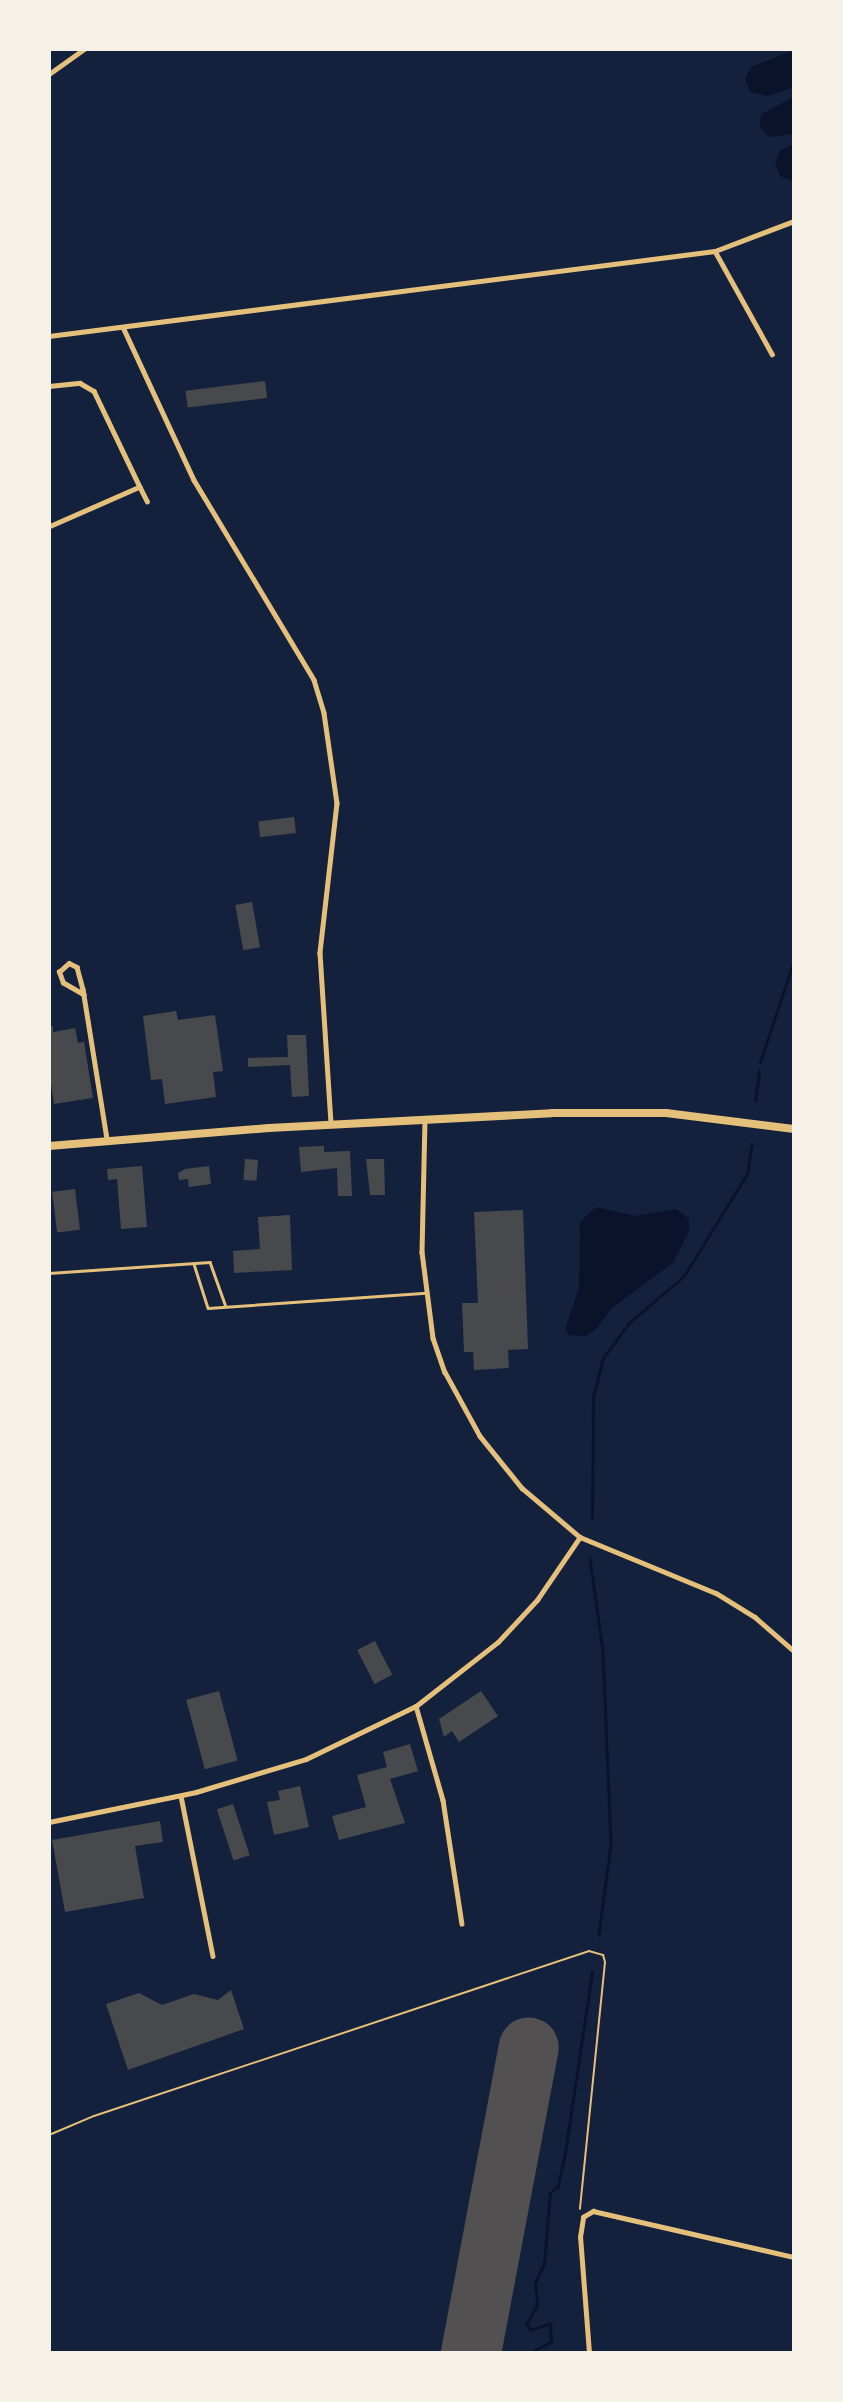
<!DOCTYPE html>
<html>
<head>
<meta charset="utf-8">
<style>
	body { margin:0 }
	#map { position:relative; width:843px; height:2402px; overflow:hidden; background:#14213d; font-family:"PT Sans",sans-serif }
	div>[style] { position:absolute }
	.water>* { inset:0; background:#0b132b }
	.stream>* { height:2.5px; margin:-1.25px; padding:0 1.25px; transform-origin:1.25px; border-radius:1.25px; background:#0b132b }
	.runway>* { height:60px; margin:-30px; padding:0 30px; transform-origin:30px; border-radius:30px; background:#525050 }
	.building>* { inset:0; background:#48494c; transform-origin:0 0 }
	.path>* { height:2px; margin:-1px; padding:0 1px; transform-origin:1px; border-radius:1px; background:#e5c07b }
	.service>* { height:2.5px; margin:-1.25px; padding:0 1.25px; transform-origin:1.25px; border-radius:1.25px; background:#e5c07b }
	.minor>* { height:4.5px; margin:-2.25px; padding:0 2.25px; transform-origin:2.25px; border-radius:2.25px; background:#e5c07b }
	.primary>* { height:8px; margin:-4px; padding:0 4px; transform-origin:4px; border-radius:4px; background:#e5c07b }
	span { translate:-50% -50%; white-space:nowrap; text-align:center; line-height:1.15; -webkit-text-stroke:5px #f6f1e7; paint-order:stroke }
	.frame { position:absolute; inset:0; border:51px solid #f6f1e7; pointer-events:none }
</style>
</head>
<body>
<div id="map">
	<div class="water">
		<i style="clip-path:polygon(794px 50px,794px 87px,768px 96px,750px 92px,745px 79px,751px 67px)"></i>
		<i style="clip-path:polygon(794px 97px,794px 134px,769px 137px,760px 127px,761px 114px)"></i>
		<i style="clip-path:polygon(794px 144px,794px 180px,792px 181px,780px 176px,775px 163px,781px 150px)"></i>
		<i style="clip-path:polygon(596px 1207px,635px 1216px,676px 1209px,689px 1219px,689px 1231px,673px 1263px,612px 1308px,596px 1329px,586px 1336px,569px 1335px,565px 1329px,579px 1288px,580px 1222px)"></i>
	</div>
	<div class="stream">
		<i style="left:760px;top:1062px;width:108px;rotate:-71.6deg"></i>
		<i style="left:755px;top:1101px;width:30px;rotate:-82deg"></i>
		<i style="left:592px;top:1519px;width:122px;rotate:-89.5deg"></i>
		<i style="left:593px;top:1397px;width:40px;rotate:-75.6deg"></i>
		<i style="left:603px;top:1358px;width:44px;rotate:-53.4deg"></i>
		<i style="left:629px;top:1323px;width:72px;rotate:-40.5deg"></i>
		<i style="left:684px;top:1276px;width:120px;rotate:-58.3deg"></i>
		<i style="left:747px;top:1174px;width:30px;rotate:-81deg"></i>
		<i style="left:590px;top:1558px;width:95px;rotate:82.1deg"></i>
		<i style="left:603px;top:1652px;width:193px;rotate:87.6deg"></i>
		<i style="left:611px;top:1845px;width:91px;rotate:97.6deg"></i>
		<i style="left:530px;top:2353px;width:24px;rotate:-28deg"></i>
		<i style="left:551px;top:2342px;width:18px;rotate:-93deg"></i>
		<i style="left:550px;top:2324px;width:20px;rotate:162deg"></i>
		<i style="left:531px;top:2330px;width:7px;rotate:-135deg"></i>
		<i style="left:526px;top:2325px;width:23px;rotate:-61deg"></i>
		<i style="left:537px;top:2305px;width:22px;rotate:-95deg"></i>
		<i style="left:535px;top:2283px;width:21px;rotate:-65deg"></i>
		<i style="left:544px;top:2264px;width:71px;rotate:-85.2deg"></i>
		<i style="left:550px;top:2193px;width:11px;rotate:-41deg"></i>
		<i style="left:558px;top:2186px;width:34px;rotate:-78deg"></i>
		<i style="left:565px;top:2153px;width:183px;rotate:-81.5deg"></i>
	</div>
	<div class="runway">
		<i style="left:471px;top:2353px;width:311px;rotate:-79.3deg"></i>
	</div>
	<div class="building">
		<i style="left:265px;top:381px;width:17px;height:80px;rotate:83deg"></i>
		<i style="left:294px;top:817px;width:16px;height:36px;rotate:83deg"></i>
		<i style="left:252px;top:902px;width:46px;height:17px;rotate:80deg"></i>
		<i style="clip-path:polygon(176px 1011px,178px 1020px,215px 1015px,223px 1071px,213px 1072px,216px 1097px,165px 1104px,162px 1079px,151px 1080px,143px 1016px)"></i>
		<i style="clip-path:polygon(53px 1026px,53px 1032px,75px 1028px,78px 1043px,84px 1042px,93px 1098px,54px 1104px,49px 1070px,49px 1027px)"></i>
		<i style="clip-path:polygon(287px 1035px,306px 1035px,309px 1096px,292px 1097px,290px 1065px,248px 1067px,248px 1058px,288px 1057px)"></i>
		<i style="clip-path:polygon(324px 1146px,324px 1152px,350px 1151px,352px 1196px,338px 1196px,337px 1168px,301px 1172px,299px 1147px)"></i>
		<i style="left:245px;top:1159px;width:13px;height:21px;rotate:4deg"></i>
		<i style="clip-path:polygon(366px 1159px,384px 1159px,385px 1195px,370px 1195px)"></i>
		<i style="clip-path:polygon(142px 1166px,147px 1227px,121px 1229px,117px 1179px,108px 1180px,107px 1169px)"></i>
		<i style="clip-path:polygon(209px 1166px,211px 1184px,189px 1187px,188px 1179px,179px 1180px,178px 1173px,185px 1169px)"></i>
		<i style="left:75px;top:1189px;width:41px;height:23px;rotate:83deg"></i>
		<i style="clip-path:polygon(523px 1210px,528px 1349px,508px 1350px,509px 1368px,474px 1370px,473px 1352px,464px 1352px,462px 1303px,478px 1303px,474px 1212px)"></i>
		<i style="clip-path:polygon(290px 1215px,292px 1270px,234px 1273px,233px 1251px,260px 1249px,258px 1217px)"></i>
		<i style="left:375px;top:1641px;width:38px;height:20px;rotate:63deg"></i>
		<i style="left:219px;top:1691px;width:72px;height:34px;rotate:75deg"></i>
		<i style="clip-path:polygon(481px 1691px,498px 1716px,459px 1742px,452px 1731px,444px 1737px,439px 1719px)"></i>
		<i style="clip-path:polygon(410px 1744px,418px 1771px,390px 1779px,405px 1823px,339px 1840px,332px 1816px,366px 1807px,357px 1775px,387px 1767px,383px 1752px)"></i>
		<i style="clip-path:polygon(300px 1786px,309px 1827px,274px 1835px,267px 1802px,280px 1800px,278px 1791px)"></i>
		<i style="left:233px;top:1804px;width:54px;height:17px;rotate:72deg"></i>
		<i style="clip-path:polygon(160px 1821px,163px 1842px,135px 1846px,144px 1898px,65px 1912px,52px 1840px)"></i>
		<i style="clip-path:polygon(231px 1990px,244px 2029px,128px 2070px,106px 2004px,139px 1993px,162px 2005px,194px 1994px,218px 2000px)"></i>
	</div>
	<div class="path">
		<i style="left:49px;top:2135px;width:49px;rotate:-22.9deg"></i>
		<i style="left:94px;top:2116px;width:522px;rotate:-18.43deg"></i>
		<i style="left:589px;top:1951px;width:15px;rotate:16deg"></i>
		<i style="left:603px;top:1955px;width:7px;rotate:74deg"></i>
		<i style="left:605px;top:1962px;width:248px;rotate:95.8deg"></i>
	</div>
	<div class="service">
		<i style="left:194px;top:1264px;width:46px;rotate:72.3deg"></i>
		<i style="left:208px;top:1308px;width:218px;rotate:-4deg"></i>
		<i style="left:49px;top:1273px;width:161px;rotate:-3.9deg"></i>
		<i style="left:210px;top:1262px;width:45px;rotate:70.3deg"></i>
	</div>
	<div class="minor">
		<i style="left:49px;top:74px;width:43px;rotate:-35.5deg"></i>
		<i style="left:715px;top:251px;width:118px;rotate:61deg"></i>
		<i style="left:123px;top:327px;width:169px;rotate:65.1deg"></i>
		<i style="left:194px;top:480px;width:233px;rotate:59deg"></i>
		<i style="left:314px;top:680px;width:34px;rotate:73deg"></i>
		<i style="left:324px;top:713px;width:91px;rotate:81.8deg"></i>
		<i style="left:337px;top:803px;width:151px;rotate:96.5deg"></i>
		<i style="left:320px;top:953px;width:172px;rotate:86.3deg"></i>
		<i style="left:49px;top:336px;width:671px;rotate:-7.27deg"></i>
		<i style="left:715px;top:251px;width:85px;rotate:-20.8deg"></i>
		<i style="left:49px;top:386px;width:31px;rotate:-6deg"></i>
		<i style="left:80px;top:383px;width:16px;rotate:30deg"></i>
		<i style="left:94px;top:391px;width:106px;rotate:64.4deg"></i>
		<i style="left:140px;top:487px;width:99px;rotate:156.3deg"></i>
		<i style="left:140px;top:487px;width:16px;rotate:63deg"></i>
		<i style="left:84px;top:995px;width:24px;rotate:-150deg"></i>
		<i style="left:63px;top:983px;width:12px;rotate:-110deg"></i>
		<i style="left:59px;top:972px;width:13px;rotate:-42deg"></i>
		<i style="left:69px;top:963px;width:9px;rotate:27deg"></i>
		<i style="left:77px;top:967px;width:23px;rotate:75deg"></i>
		<i style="left:83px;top:989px;width:152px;rotate:80.9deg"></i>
		<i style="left:425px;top:1120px;width:132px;rotate:91.3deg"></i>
		<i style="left:422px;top:1252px;width:87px;rotate:82.7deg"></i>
		<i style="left:433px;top:1338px;width:36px;rotate:71deg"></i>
		<i style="left:445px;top:1372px;width:73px;rotate:61.3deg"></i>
		<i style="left:480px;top:1436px;width:67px;rotate:51.1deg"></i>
		<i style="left:522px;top:1488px;width:76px;rotate:40.2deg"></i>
		<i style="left:580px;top:1537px;width:147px;rotate:22.4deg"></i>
		<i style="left:716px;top:1593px;width:46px;rotate:31.6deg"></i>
		<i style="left:755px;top:1617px;width:52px;rotate:41.1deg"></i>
		<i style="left:416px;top:1706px;width:98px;rotate:74deg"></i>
		<i style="left:443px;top:1800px;width:125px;rotate:81.3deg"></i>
		<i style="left:181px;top:1796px;width:163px;rotate:78.7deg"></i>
		<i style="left:49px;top:1822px;width:150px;rotate:-11.5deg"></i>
		<i style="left:196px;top:1792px;width:115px;rotate:-16.7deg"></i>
		<i style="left:306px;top:1759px;width:122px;rotate:-25.7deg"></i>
		<i style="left:416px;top:1706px;width:104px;rotate:-38deg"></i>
		<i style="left:498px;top:1642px;width:57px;rotate:-47.1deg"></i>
		<i style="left:537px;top:1600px;width:76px;rotate:-55.7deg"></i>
		<i style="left:589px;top:2353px;width:116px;rotate:-94.4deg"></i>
		<i style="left:580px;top:2237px;width:20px;rotate:-81deg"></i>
		<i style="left:583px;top:2217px;width:12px;rotate:-31deg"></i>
		<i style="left:593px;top:2211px;width:206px;rotate:12.9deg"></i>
	</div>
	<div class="primary">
		<i style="left:49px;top:1146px;width:221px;rotate:-4.7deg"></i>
		<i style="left:269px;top:1128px;width:283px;rotate:-3deg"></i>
		<i style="left:552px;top:1113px;width:114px"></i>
		<i style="left:666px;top:1113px;width:129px;rotate:7.1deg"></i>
	</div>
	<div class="frame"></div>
</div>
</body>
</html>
